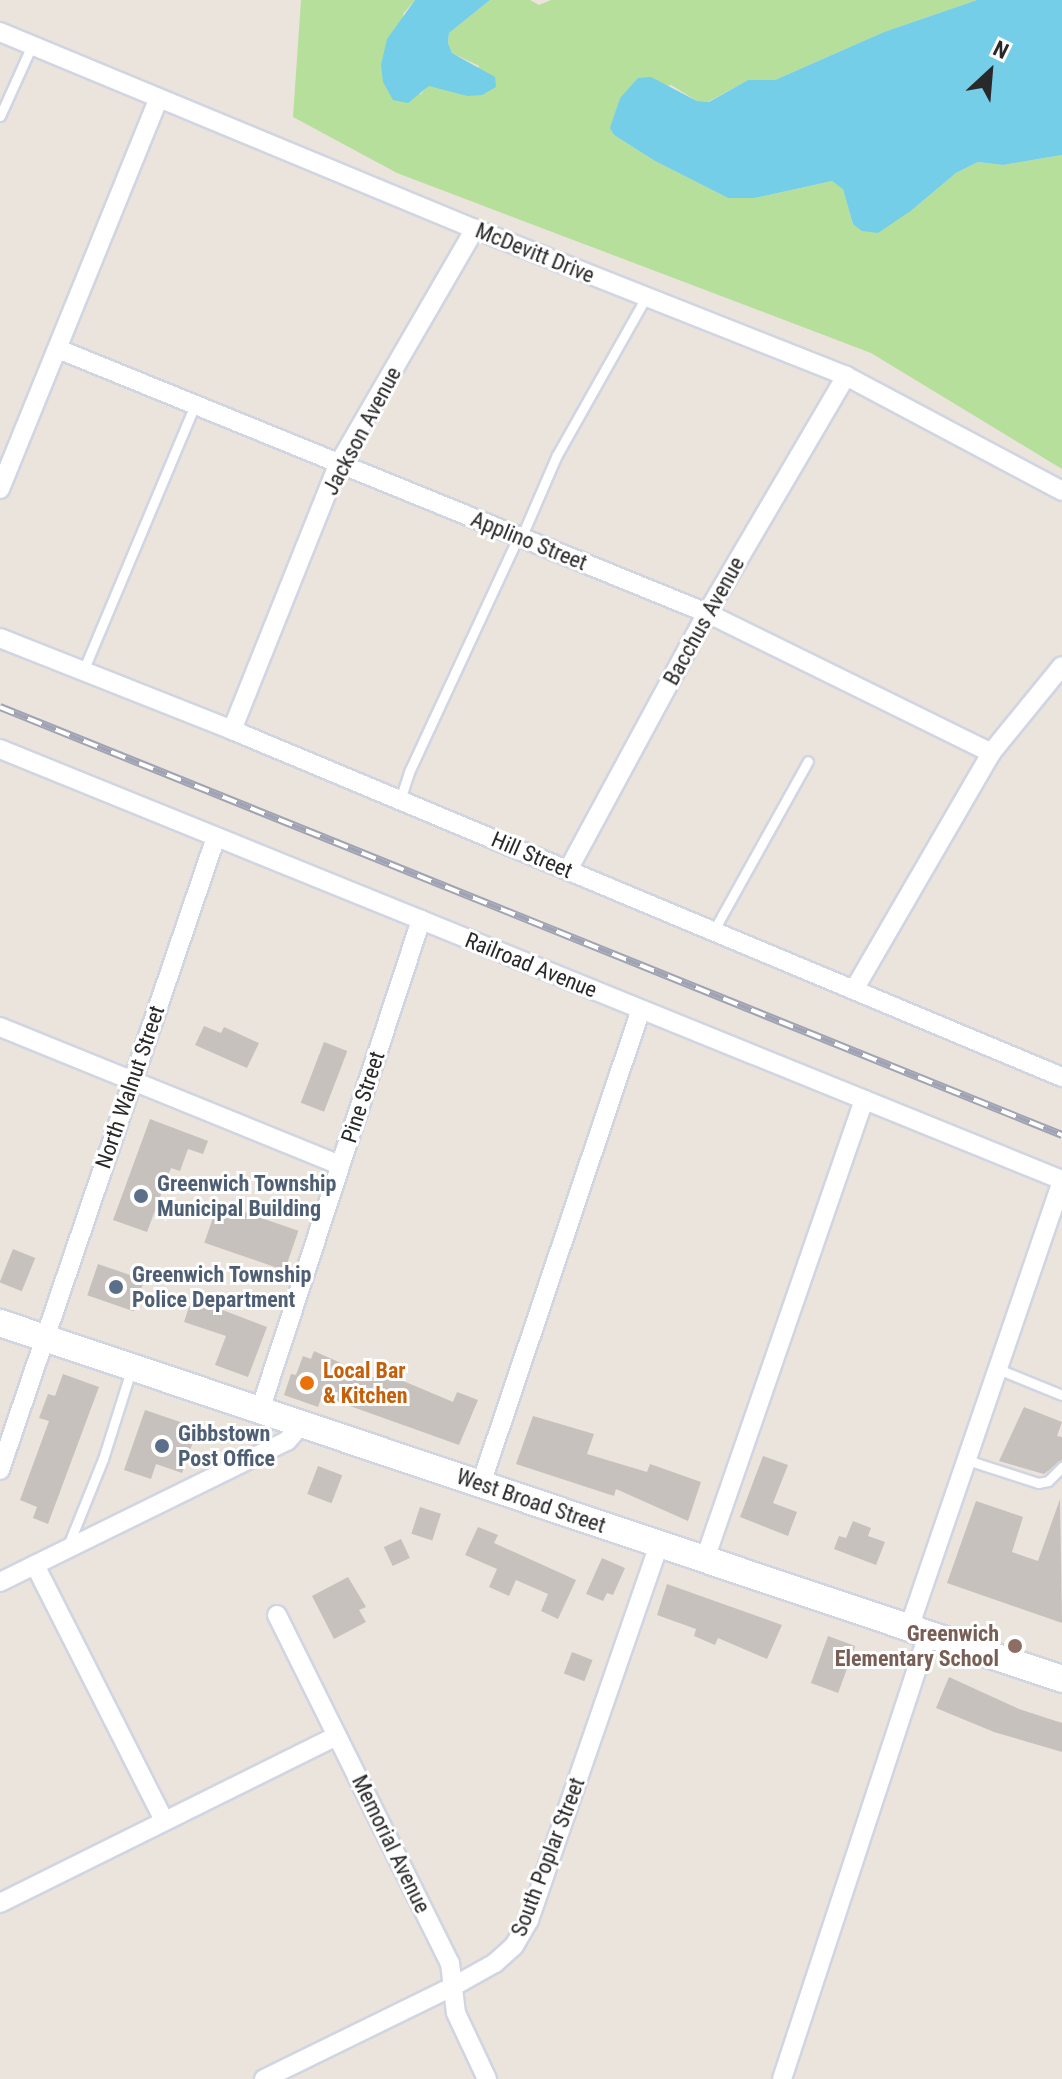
<!DOCTYPE html>
<html>
<head>
<meta charset="utf-8">
<style>
	body { margin:0 }
	#map { position:relative; width:1062px; height:2079px; overflow:hidden; background:#ebe4dc; font-family:"Roboto Condensed",sans-serif }
	div>[style] { position:absolute }
	.green>* { inset:0; background:#b5df9b }
	.water>* { inset:0; background:#74cee8 }
	.building>* { inset:0; background:#c6c1bc; transform-origin:0 0 }
	.roads { filter:drop-shadow(2px 0 #d1d5e2) drop-shadow(-2px 0 #d1d5e2) drop-shadow(0 2px #d1d5e2) drop-shadow(0 -2px #d1d5e2) }
	.lane>* { height:9px; margin:-4.5px; padding:0 4.5px; transform-origin:4.5px; border-radius:4.5px; background:#fff }
	.street>* { height:18px; margin:-9px; padding:0 9px; transform-origin:9px; border-radius:9px; background:#fff }
	.secondary>* { height:26px; margin:-13px; padding:0 13px; transform-origin:13px; border-radius:13px; background:#fff }
	.rail>* { height:8px; margin-top:-4px; transform-origin:0; background:repeating-linear-gradient(90deg,#fff 0 15px,#9fa3b3 0 30px); box-sizing:border-box; border-block:2px solid #9fa3b3 }
	.dots>* { width:22px; height:22px; translate:-50% -50%; box-sizing:border-box; border:4px solid #fff; border-radius:50% }
	span { translate:-50% -50%; white-space:nowrap; text-align:center; line-height:1.15; -webkit-text-stroke:6px #fff; paint-order:stroke }
	.street-label { font-size:22px; color:#292929 }
	.service-label { font-size:22px; color:#4e5e75; font-weight:700 }
	.left { translate:0 -50%; text-align:left }
	.food-label { font-size:22px; color:#c56008; font-weight:700 }
	.education-label { font-size:22px; color:#785e54; font-weight:700 }
	.right { translate:-100% -50%; text-align:right }
	.north { position:absolute; left:950px; top:32px; width:80px; height:80px; -webkit-text-stroke:6px #fff; paint-order:stroke; rotate:26deg; font-size:22px; font-weight:700; line-height:32px; text-align:center; color:#292929 }
	.north::after { content:''; display:block; margin:auto; width:28px; height:36px; background:#292929; clip-path:polygon(50% 0,100% 100%,50% 72%,0 100%) }
</style>
</head>
<body>
<div id="map">
	<div class="green">
		<i style="clip-path:polygon(301px 0,415px 0,403px 14px,420px 95px,428px 86px,439px 86px,467px 96px,479px 66px,452px 53px,448px 43px,449px 33px,490px 0,530px 0,539px 5px,551px 0,977px 0,884px 32px,775px 80px,748px 80px,708px 102px,697px 101px,671px 85px,620px 98px,611px 128px,614px 135px,655px 161px,728px 198px,755px 198px,832px 181px,843px 188px,853px 224px,912px 210px,956px 173px,978px 162px,1003px 165px,1062px 155px,1062px 469px,871px 353px,397px 173px,293px 117px)"></i>
	</div>
	<div class="water">
		<i style="clip-path:polygon(415px 0,490px 0,449px 33px,448px 43px,452px 53px,495px 77px,496px 87px,482px 95px,467px 96px,429px 86px,408px 103px,393px 100px,383px 82px,381px 65px,387px 39px)"></i>
		<i style="clip-path:polygon(977px 0,1062px 0,1062px 155px,1003px 165px,978px 162px,956px 173px,912px 210px,878px 233px,862px 231px,853px 224px,843px 189px,832px 181px,755px 198px,728px 198px,655px 161px,614px 135px,610px 128px,620px 98px,638px 78px,651px 77px,697px 101px,709px 102px,748px 80px,775px 80px,884px 32px)"></i>
	</div>
	<div class="building">
		<i style="clip-path:polygon(204px 1026px,221px 1033px,224px 1027px,259px 1043px,247px 1068px,195px 1045px)"></i>
		<i style="left:324px;top:1042px;width:25px;height:65px;rotate:21deg"></i>
		<i style="clip-path:polygon(150px 1119px,208px 1141px,203px 1154px,188px 1149px,180px 1171px,171px 1168px,147px 1232px,113px 1220px)"></i>
		<i style="left:218px;top:1203px;width:85px;height:42px;rotate:19deg"></i>
		<i style="left:13px;top:1249px;width:24px;height:36px;rotate:22deg"></i>
		<i style="left:98px;top:1264px;width:49px;height:33px;rotate:19deg"></i>
		<i style="clip-path:polygon(194px 1292px,214px 1299px,212px 1306px,267px 1327px,248px 1377px,215px 1365px,226px 1336px,184px 1322px)"></i>
		<i style="clip-path:polygon(314px 1351px,379px 1380px,382px 1372px,453px 1402px,457px 1392px,478px 1400px,459px 1445px,322px 1396px,318px 1407px,284px 1395px,291px 1374px,296px 1375px,303px 1356px,311px 1359px)"></i>
		<i style="clip-path:polygon(63px 1374px,99px 1387px,48px 1524px,33px 1518px,37px 1507px,20px 1500px,49px 1421px,39px 1418px,48px 1394px,55px 1396px)"></i>
		<i style="clip-path:polygon(1024px 1407px,1062px 1422px,1057px 1436px,1062px 1437px,1062px 1460px,1044px 1474px,999px 1461px)"></i>
		<i style="clip-path:polygon(145px 1410px,198px 1428px,182px 1473px,156px 1464px,151px 1479px,124px 1470px)"></i>
		<i style="clip-path:polygon(533px 1416px,594px 1434px,587px 1454px,647px 1472px,650px 1464px,701px 1482px,688px 1521px,616px 1489px,614px 1496px,516px 1464px)"></i>
		<i style="clip-path:polygon(763px 1456px,788px 1465px,773px 1503px,797px 1512px,788px 1536px,740px 1517px)"></i>
		<i style="left:318px;top:1466px;width:26px;height:30px;rotate:21deg"></i>
		<i style="clip-path:polygon(1060px 1499px,1062px 1623px,947px 1583px,976px 1501px,1023px 1517px,1012px 1552px,1038px 1561px)"></i>
		<i style="left:420px;top:1507px;width:22px;height:28px;rotate:18deg"></i>
		<i style="clip-path:polygon(853px 1521px,871px 1528px,868px 1536px,885px 1542px,876px 1565px,834px 1549px,839px 1536px,846px 1538px)"></i>
		<i style="clip-path:polygon(478px 1527px,498px 1535px,494px 1543px,576px 1580px,558px 1619px,541px 1611px,548px 1594px,516px 1580px,509px 1596px,489px 1587px,497px 1569px,465px 1555px)"></i>
		<i style="left:401px;top:1539px;width:21px;height:19px;rotate:65deg"></i>
		<i style="clip-path:polygon(602px 1558px,625px 1568px,613px 1595px,607px 1593px,603px 1601px,586px 1594px)"></i>
		<i style="clip-path:polygon(348px 1577px,366px 1607px,359px 1610px,366px 1622px,334px 1639px,312px 1596px)"></i>
		<i style="clip-path:polygon(667px 1584px,782px 1625px,767px 1659px,718px 1638px,715px 1645px,694px 1636px,696px 1629px,657px 1615px)"></i>
		<i style="left:828px;top:1636px;width:29px;height:50px;rotate:20deg"></i>
		<i style="left:572px;top:1652px;width:22px;height:23px;rotate:21deg"></i>
		<i style="clip-path:polygon(949px 1677px,1019px 1709px,1062px 1723px,1062px 1752px,994px 1732px,936px 1708px)"></i>
	</div>
	<div class="roads">
		<div class="lane">
			<i style="left:0;top:116px;width:78px;rotate:-65.7deg"></i>
			<i style="left:521px;top:538px;width:90px;rotate:-66.6deg"></i>
			<i style="left:557px;top:455px;width:181px;rotate:-60.6deg"></i>
			<i style="left:83px;top:671px;width:289px;rotate:-67.2deg"></i>
			<i style="left:400px;top:800px;width:29px;rotate:-72deg"></i>
			<i style="left:409px;top:772px;width:259px;rotate:-65.1deg"></i>
			<i style="left:714px;top:930px;width:193px;rotate:-60.9deg"></i>
			<i style="left:998px;top:1369px;width:69px;rotate:22.1deg"></i>
			<i style="left:967px;top:1460px;width:75px;rotate:17.9deg"></i>
			<i style="left:1038px;top:1483px;width:10px;rotate:-11deg"></i>
			<i style="left:1048px;top:1481px;width:20px;rotate:-45deg"></i>
			<i style="left:67px;top:1548px;width:96px;rotate:-68deg"></i>
			<i style="left:103px;top:1459px;width:93px;rotate:-72.5deg"></i>
		</div>
		<div class="street">
			<i style="left:0;top:32px;width:514px;rotate:22.53deg"></i>
			<i style="left:475px;top:229px;width:399px;rotate:21.6deg"></i>
			<i style="left:846px;top:376px;width:245px;rotate:28deg"></i>
			<i style="left:58px;top:349px;width:701px;rotate:22.14deg"></i>
			<i style="left:707px;top:613px;width:317px;rotate:26.2deg"></i>
			<i style="left:0;top:489px;width:421px;rotate:-67.9deg"></i>
			<i style="left:0;top:638px;width:250px;rotate:21.6deg"></i>
			<i style="left:232px;top:730px;width:900px;rotate:22.69deg"></i>
			<i style="left:232px;top:730px;width:285px;rotate:-68.2deg"></i>
			<i style="left:338px;top:465px;width:273px;rotate:-59.9deg"></i>
			<i style="left:0;top:749px;width:1146px;rotate:22.09deg"></i>
			<i style="left:568px;top:870px;width:292px;rotate:-61.6deg"></i>
			<i style="left:707px;top:613px;width:275px;rotate:-59.6deg"></i>
			<i style="left:855px;top:988px;width:272px;rotate:-59.9deg"></i>
			<i style="left:991px;top:753px;width:112px;rotate:-50.8deg"></i>
			<i style="left:0;top:1027px;width:367px;rotate:22.1deg"></i>
			<i style="left:260px;top:1410px;width:516px;rotate:-71.81deg"></i>
			<i style="left:0;top:1470px;width:669px;rotate:-71.16deg"></i>
			<i style="left:481px;top:1484px;width:501px;rotate:-71.38deg"></i>
			<i style="left:705px;top:1559px;width:486px;rotate:-70.9deg"></i>
			<i style="left:35px;top:1565px;width:286px;rotate:63.2deg"></i>
			<i style="left:0;top:1582px;width:320px;rotate:-26.2deg"></i>
			<i style="left:287px;top:1441px;width:23px;rotate:-49deg"></i>
			<i style="left:277px;top:1615px;width:389px;rotate:63.6deg"></i>
			<i style="left:450px;top:1963px;width:50px;rotate:83.2deg"></i>
			<i style="left:456px;top:2013px;width:73px;rotate:64.8deg"></i>
			<i style="left:909px;top:1628px;width:473px;rotate:-71.1deg"></i>
			<i style="left:0;top:1903px;width:376px;rotate:-26.4deg"></i>
			<i style="left:264px;top:2079px;width:212px;rotate:-26.1deg"></i>
			<i style="left:454px;top:1986px;width:47px;rotate:-29.3deg"></i>
			<i style="left:495px;top:1963px;width:25px;rotate:-42deg"></i>
			<i style="left:514px;top:1946px;width:30px;rotate:-60deg"></i>
			<i style="left:529px;top:1920px;width:398px;rotate:-70.9deg"></i>
			<i style="left:782px;top:2079px;width:468px;rotate:-71.8deg"></i>
		</div>
		<div class="secondary">
			<i style="left:0;top:1323px;width:1120px;rotate:18.53deg"></i>
		</div>
	</div>
	<div class="rail">
		<i style="left:0;top:707px;width:1145px;rotate:21.95deg"></i>
	</div>
	<div class="dots">
		<i style="left:141px;top:1196px;background:#5c6f8a"></i>
		<i style="left:116px;top:1287px;background:#5c6f8a"></i>
		<i style="left:307px;top:1383px;background:#e8710a"></i>
		<i style="left:162px;top:1446px;background:#5c6f8a"></i>
		<i style="left:1015px;top:1646px;background:#8d6e63"></i>
	</div>
	<div class="street-label">
		<span style="left:535px;top:253px;rotate:22deg">McDevitt Drive</span>
		<span style="left:362px;top:431px;rotate:-62deg">Jackson Avenue</span>
		<span style="left:529px;top:541px;rotate:22deg">Applino Street</span>
		<span style="left:704px;top:621px;rotate:-61deg">Bacchus Avenue</span>
		<span style="left:532px;top:855px;rotate:23deg">Hill Street</span>
		<span style="left:531px;top:965px;rotate:22deg">Railroad Avenue</span>
		<span style="left:130px;top:1087px;rotate:-71deg">North Walnut Street</span>
		<span style="left:363px;top:1097px;rotate:-72deg">Pine Street</span>
		<span style="left:531px;top:1501px;rotate:19deg">West Broad Street</span>
		<span style="left:391px;top:1844px;rotate:64deg">Memorial Avenue</span>
		<span style="left:548px;top:1857px;rotate:-69deg">South Poplar Street</span>
	</div>
	<div class="service-label">
		<span class="left" style="left:157px;top:1196px">Greenwich Township<br>Municipal Building</span>
		<span class="left" style="left:132px;top:1287px">Greenwich Township<br>Police Department</span>
		<span class="left" style="left:178px;top:1446px">Gibbstown<br>Post Office</span>
	</div>
	<div class="food-label">
		<span class="left" style="left:323px;top:1383px">Local Bar<br>&amp; Kitchen</span>
	</div>
	<div class="education-label">
		<span class="right" style="left:999px;top:1646px">Greenwich<br>Elementary School</span>
	</div>
	<div class="north">N</div>
</div>
</body>
</html>
